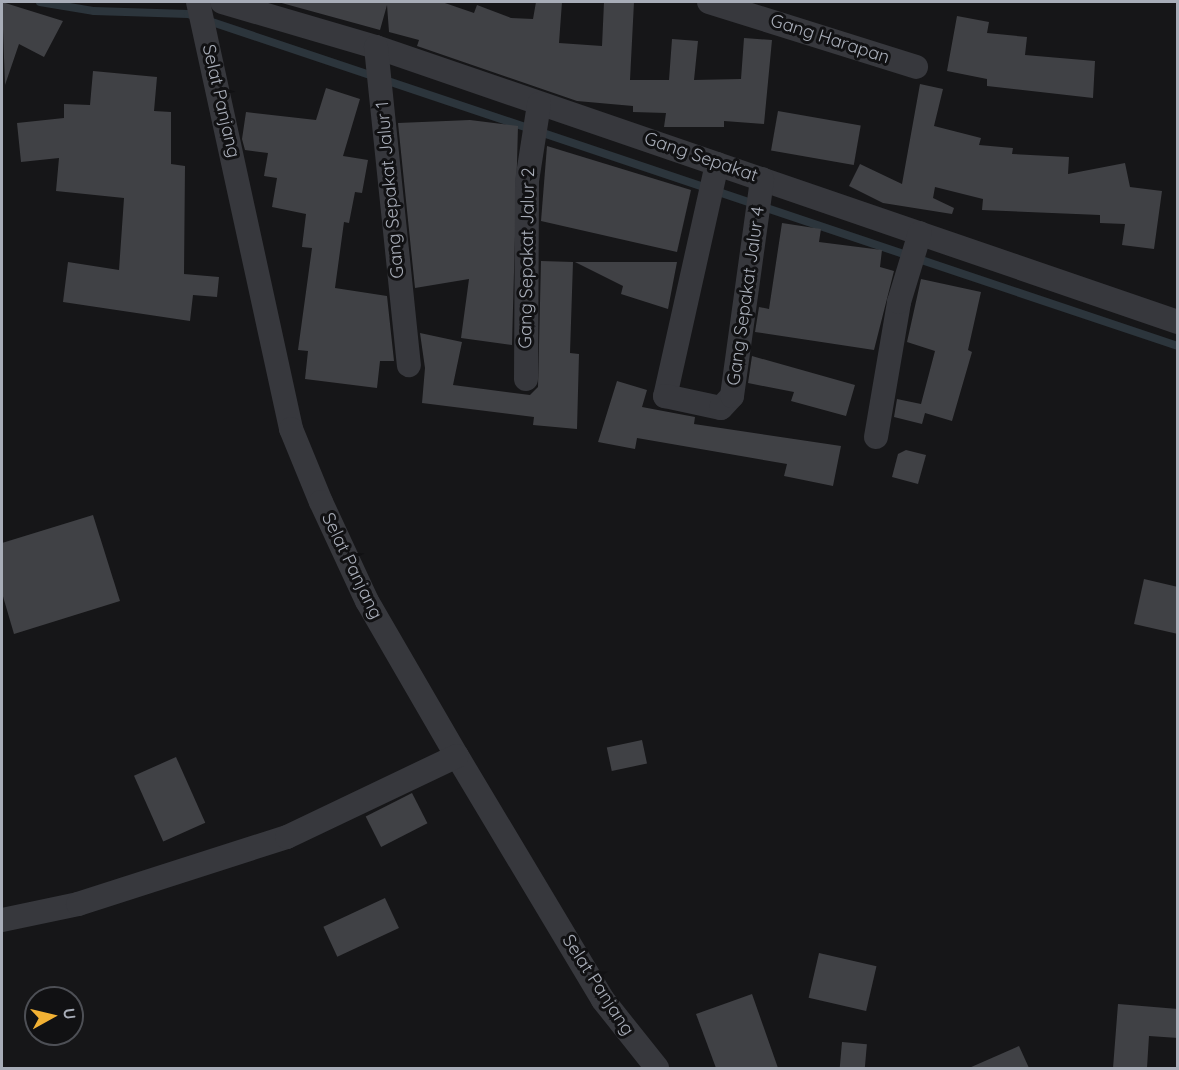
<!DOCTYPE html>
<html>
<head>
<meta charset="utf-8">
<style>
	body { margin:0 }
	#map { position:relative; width:1179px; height:1070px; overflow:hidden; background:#161618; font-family:Quicksand,sans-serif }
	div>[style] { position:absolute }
	.stream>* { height:8px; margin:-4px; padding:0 4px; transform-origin:4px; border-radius:4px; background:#2c353c }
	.building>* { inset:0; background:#404145; transform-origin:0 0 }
	.minor>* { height:24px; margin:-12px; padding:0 12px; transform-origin:12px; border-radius:12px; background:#37383d }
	span { translate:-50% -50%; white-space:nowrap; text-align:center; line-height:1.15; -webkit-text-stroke:6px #111113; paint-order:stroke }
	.street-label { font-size:18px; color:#a8adb8 }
	.frame { position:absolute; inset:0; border:3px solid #a8adb8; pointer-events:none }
	.north { position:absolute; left:24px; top:986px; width:60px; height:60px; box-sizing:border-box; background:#111113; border:2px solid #4d4f55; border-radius:50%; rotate:82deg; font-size:16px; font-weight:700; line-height:24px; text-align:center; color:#a8adb8 }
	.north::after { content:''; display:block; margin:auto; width:21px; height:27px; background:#f2b134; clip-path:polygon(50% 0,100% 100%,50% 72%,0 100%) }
</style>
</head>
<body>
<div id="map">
	<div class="stream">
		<i style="left:40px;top:2px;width:55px;rotate:9.5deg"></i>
		<i style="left:94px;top:11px;width:94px;rotate:1.8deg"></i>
		<i style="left:188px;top:14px;width:1044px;rotate:18.54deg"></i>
	</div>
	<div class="building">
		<i style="clip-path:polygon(2px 2px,63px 21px,44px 57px,19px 44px,5px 85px)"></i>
		<i style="clip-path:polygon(278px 2px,442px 2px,474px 13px,477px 5px,511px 18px,533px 19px,536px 2px,562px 2px,559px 43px,602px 46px,604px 2px,634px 2px,630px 80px,669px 80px,672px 39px,698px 41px,694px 80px,741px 79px,744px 38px,772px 40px,764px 124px,724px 121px,724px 127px,664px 127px,666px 113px,633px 112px,633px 106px,577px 101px,417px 46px,419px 40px,389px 32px,387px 5px,380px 30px)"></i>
		<i style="clip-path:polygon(957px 16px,989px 22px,987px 33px,1027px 37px,1025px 55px,1095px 61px,1093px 98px,987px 86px,987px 79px,947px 71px)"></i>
		<i style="clip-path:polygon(93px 71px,157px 77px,154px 111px,171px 112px,171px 164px,185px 166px,184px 274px,219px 277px,217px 297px,193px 295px,190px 321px,63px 302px,68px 262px,119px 270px,124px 198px,56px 191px,59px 158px,21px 162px,17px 123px,64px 118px,64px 104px,90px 105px)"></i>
		<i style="clip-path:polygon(920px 84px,943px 89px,934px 126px,981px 138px,979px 145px,1013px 148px,1012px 154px,1069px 157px,1068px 174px,1125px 163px,1130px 187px,1162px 191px,1154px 249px,1122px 245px,1125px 224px,1100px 223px,1100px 215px,982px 210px,983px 199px,935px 187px,933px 198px,954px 208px,952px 214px,883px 203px,849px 186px,860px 164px,902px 184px)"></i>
		<i style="clip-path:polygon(326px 88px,360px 99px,343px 156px,368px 160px,362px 193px,355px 192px,349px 223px,344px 222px,335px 288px,387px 296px,394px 361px,380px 361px,377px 388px,305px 379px,308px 351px,298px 350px,312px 248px,302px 247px,306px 214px,272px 207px,277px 178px,264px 176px,268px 153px,245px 150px,242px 139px,246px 112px,316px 120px)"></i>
		<i style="left:778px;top:111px;width:84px;height:40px;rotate:10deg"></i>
		<i style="clip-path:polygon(470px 120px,518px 126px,512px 345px,461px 338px,469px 279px,415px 288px,398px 123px)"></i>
		<i style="clip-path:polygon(547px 146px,691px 190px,677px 252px,541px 221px)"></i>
		<i style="clip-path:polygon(782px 223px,821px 229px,819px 242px,882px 250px,880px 267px,894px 271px,874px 350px,755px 332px,759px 307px,769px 309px)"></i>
		<i style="clip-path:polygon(541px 261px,573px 262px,570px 353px,579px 354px,577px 429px,533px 425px,534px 417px,422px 403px,425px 368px,420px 333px,462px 342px,453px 385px,530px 395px,538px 387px)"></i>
		<i style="clip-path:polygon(575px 262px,677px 262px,668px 309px,621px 294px,623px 286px)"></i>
		<i style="clip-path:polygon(921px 279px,981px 292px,968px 350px,972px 352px,952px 421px,925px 413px,922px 424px,894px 417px,897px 399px,921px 404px,935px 351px,907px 342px)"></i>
		<i style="clip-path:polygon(752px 356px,855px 385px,846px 416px,791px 401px,794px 392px,748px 383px)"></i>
		<i style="clip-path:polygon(617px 381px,647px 390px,642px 407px,695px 417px,694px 424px,841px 446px,833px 486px,784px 476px,787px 464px,637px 438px,635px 449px,598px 442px)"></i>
		<i style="clip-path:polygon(906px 450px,926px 455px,918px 484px,892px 477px,898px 454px)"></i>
		<i style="clip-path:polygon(93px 515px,120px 601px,14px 634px,2px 593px,2px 543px)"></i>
		<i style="clip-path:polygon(1144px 579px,1178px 587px,1178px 634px,1134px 624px)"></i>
		<i style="left:642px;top:740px;width:24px;height:36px;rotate:78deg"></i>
		<i style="left:176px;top:757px;width:72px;height:46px;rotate:66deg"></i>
		<i style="left:412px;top:793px;width:34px;height:52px;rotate:63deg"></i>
		<i style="left:385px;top:898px;width:33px;height:68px;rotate:65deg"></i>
		<i style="left:819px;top:953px;width:59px;height:46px;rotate:13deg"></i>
		<i style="clip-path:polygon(752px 994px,778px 1068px,716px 1068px,696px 1014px)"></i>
		<i style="clip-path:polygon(1118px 1004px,1178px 1009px,1178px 1038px,1149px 1036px,1147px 1068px,1113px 1068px)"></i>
		<i style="left:842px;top:1042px;width:25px;height:25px;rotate:5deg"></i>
		<i style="clip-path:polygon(1019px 1046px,1029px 1068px,969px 1068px)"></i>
	</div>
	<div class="minor">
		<i style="left:198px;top:2px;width:437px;rotate:77.7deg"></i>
		<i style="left:291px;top:429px;width:79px;rotate:67.7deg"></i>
		<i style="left:321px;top:502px;width:109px;rotate:65.1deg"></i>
		<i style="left:367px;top:601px;width:179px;rotate:59.9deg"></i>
		<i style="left:457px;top:756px;width:284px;rotate:59.1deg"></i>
		<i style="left:603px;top:1000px;width:87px;rotate:51.5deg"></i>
		<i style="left:222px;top:2px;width:160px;rotate:16.3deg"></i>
		<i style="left:376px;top:47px;width:848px;rotate:18.93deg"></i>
		<i style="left:709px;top:2px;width:217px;rotate:17.4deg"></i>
		<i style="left:376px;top:47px;width:320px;rotate:84.1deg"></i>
		<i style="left:717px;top:164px;width:238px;rotate:102.6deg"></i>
		<i style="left:665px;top:396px;width:57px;rotate:12.1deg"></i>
		<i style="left:721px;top:408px;width:16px;rotate:-47deg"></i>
		<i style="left:732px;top:396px;width:219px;rotate:-82.1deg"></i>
		<i style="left:526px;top:379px;width:198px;rotate:-89.7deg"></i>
		<i style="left:527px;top:181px;width:78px;rotate:-81.1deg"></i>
		<i style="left:876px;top:437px;width:137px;rotate:-80.3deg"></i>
		<i style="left:899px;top:302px;width:72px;rotate:-73.1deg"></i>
		<i style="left:2px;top:920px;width:78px;rotate:-11.9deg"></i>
		<i style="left:78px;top:904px;width:219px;rotate:-17.8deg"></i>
		<i style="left:287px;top:837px;width:188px;rotate:-25.5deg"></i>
	</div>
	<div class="street-label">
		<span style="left:830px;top:39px;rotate:18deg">Gang Harapan</span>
		<span style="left:221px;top:101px;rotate:77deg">Selat Panjang</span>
		<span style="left:701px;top:157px;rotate:19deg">Gang Sepakat</span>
		<span style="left:390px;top:190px;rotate:-95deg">Gang Sepakat Jalur 1</span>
		<span style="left:527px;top:258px;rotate:-89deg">Gang Sepakat Jalur 2</span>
		<span style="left:746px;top:296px;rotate:-82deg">Gang Sepakat Jalur 4</span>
		<span style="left:352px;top:566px;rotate:64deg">Selat Panjang</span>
		<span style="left:598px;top:985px;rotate:57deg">Selat Panjang</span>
	</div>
	<div class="frame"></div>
	<div class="north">U</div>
</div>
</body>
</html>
